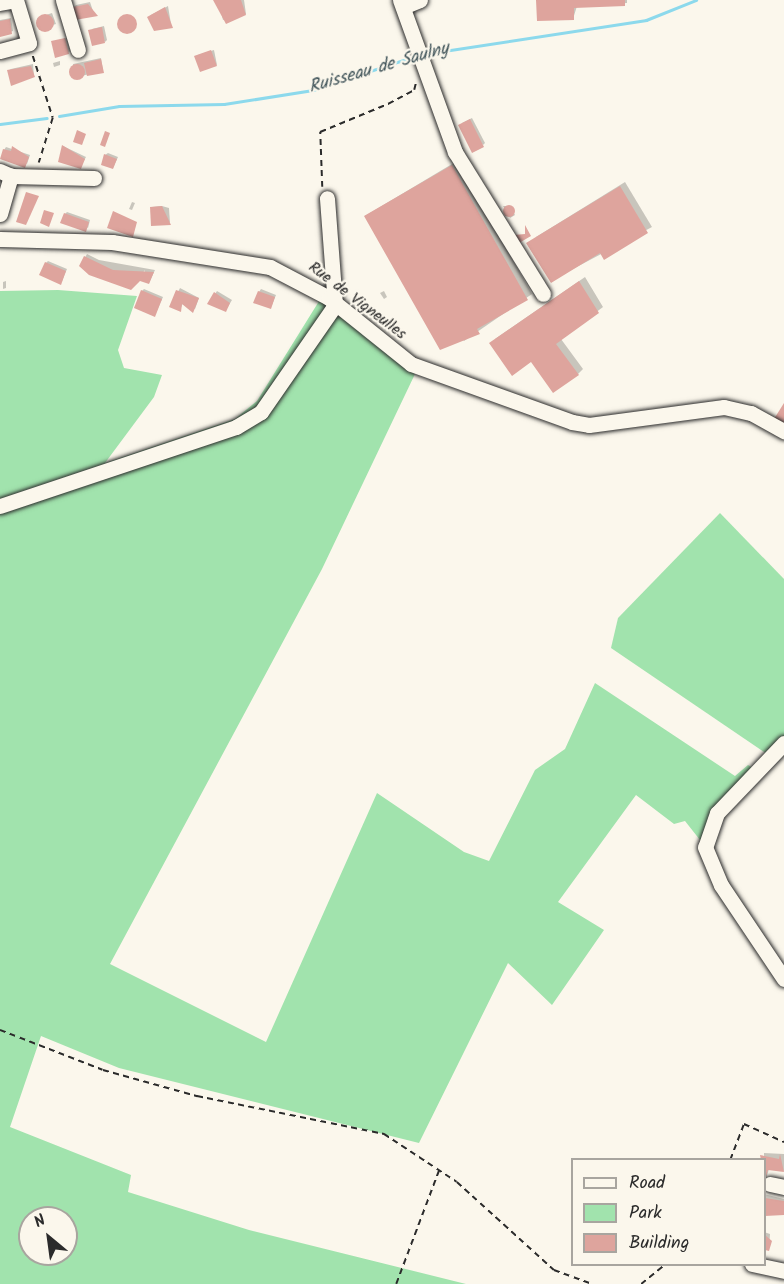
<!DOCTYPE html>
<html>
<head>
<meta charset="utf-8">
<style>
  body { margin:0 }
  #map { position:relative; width:784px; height:1284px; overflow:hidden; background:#fbf7ec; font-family:Kalam,sans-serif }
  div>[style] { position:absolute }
  .green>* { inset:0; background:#a1e3ad }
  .shadow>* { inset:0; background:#0003 }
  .round { border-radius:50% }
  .stream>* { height:3px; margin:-1.5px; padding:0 1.5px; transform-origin:1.5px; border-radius:1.5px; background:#8cd9ec }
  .building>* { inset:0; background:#dea49d }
  .path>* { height:1.5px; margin-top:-0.75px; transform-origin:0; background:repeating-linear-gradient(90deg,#2b2b2b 0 6px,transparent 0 10.5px) }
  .roads { filter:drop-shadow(0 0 2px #2b2b2b) drop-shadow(0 0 2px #2b2b2b) }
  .minor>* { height:15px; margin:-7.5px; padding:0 7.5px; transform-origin:7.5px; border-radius:7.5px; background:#fbf7ec }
  .major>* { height:18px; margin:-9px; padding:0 9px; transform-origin:9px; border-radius:9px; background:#fbf7ec }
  span { translate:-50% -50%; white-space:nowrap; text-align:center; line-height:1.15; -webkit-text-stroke:4.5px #fbf7ec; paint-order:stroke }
  .street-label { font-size:16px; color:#2b2b2b }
  .water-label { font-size:18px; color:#43565b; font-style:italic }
  .legend { position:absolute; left:571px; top:1158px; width:195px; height:108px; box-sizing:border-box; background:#fbf7ec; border:2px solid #a8a59f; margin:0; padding:8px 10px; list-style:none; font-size:18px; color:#2b2b2b }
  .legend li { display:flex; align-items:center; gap:12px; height:30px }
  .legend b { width:30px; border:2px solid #a8a59f }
  .north { position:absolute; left:18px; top:1206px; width:60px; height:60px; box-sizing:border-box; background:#fbf7ec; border:2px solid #a8a59f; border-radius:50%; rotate:331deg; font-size:16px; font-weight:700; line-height:24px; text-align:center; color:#2b2b2b }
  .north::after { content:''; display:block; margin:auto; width:21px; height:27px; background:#2b2b2b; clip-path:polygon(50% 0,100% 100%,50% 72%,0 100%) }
</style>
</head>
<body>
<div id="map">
  <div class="green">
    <div style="clip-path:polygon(evenodd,58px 290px,137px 296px,118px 350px,124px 368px,162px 375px,154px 397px,105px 463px,235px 419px,257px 401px,321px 298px,415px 374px,322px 569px,110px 964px,266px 1042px,377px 793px,464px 852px,489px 861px,535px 770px,565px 749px,595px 683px,735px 776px,748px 765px,753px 768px,700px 840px,685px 821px,674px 824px,636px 795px,558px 902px,604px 930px,552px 1005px,508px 963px,419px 1143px,119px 1068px,41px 1036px,10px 1127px,131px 1175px,128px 1192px,249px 1230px,466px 1284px,0 1284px,0 291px,58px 290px,30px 1218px,66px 1218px,66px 1254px,30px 1254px,30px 1218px)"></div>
    <div style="clip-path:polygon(720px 513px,784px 579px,784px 737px,767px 754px,611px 648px,618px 618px)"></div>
  </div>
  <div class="shadow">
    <div style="clip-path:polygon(218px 0,244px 0,246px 14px,223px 20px)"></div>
    <div style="clip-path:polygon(537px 0,627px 0,627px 3px,577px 6px,573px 19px)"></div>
    <div style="clip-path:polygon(90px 2px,94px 14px,74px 7px,76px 5px)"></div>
    <div style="clip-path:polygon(168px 6px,171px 24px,149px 17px,151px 15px)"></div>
    <div style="clip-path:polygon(52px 13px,56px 24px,39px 29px,37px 18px)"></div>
    <div class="round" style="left:118px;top:15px;width:18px;height:18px"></div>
    <div style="clip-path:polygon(11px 18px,13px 31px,0 35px,0 20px)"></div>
    <div style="clip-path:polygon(104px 26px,107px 40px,105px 42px,92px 29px)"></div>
    <div style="clip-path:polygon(67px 38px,70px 51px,68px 53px,53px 42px)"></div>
    <div style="clip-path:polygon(214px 50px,217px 65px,198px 55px)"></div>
    <div style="clip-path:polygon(101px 58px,103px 71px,72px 78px,73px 64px)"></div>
    <div style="clip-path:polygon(60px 61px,60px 65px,54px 67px,53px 63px)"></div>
    <div style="clip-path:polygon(33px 64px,34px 76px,8px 71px,11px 69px)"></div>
    <div style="clip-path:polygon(472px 118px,485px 143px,483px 145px,462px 123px)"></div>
    <div style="clip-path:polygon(63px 146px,86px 157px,80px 168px)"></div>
    <div style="clip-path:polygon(6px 147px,30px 155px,27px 164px,4px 150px)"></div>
    <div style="clip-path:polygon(108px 153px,118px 157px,113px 168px,105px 155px)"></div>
    <div style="clip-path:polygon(457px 161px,532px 294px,464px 341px,365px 216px)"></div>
    <div style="clip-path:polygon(625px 182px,652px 227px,556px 278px,536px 237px)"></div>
    <div style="clip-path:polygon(132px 202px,135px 203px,132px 210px,129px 209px)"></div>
    <div style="clip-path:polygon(162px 206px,169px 208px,170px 223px,152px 207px)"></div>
    <div style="clip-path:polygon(503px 206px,510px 206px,515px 215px,510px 218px)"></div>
    <div style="clip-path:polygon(67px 212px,90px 220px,88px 228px,65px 214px)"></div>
    <div style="clip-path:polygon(87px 254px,99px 260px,155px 270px,149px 283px,142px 280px,145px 270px,134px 285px,81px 265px)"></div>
    <div style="clip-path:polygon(48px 261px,67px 269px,62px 281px,46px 263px)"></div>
    <div style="clip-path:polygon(585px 277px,603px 307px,561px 339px,583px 369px,578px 374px,531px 360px,495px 339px)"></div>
    <div style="clip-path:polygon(6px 281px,6px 288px,3px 289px,3px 282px)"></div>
    <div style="clip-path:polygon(180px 288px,199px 298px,195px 309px,183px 303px,180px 310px,171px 306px)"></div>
    <div style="clip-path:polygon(144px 289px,163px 297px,155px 315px,142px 291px)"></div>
    <div style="clip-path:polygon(261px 289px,276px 295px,272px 305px,259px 292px)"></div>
    <div style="clip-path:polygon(217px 291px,232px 300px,226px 310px,209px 303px)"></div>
    <div style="clip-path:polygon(384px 291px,387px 297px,384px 299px,380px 293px)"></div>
    <div style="clip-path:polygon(764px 1153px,784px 1154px,784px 1171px,769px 1169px,764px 1186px)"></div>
    <div style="clip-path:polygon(764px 1194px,784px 1199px,784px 1214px,764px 1212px)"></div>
    <div style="clip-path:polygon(764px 1232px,770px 1234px,769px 1249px,764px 1247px)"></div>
  </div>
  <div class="stream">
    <div style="left:424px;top:54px;width:225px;rotate:-8.7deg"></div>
    <div style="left:646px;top:20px;width:54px;rotate:-21.8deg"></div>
    <div style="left:59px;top:116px;width:61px;rotate:-9.5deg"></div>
    <div style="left:119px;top:106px;width:105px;rotate:-1.1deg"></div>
    <div style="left:224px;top:104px;width:90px;rotate:-8.9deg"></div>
    <div style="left:313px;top:90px;width:108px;rotate:-18.4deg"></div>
    <div style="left:0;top:124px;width:47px;rotate:-7.3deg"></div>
  </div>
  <div class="building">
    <div style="clip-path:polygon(213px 0,241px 0,246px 15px,226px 24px)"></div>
    <div style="clip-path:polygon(536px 0,625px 0,625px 6px,574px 8px,574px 20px,537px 21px)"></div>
    <div style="clip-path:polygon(88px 4px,98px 16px,75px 20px,73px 7px)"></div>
    <div style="clip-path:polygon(165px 7px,173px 28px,154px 31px,147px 17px)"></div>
    <div class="round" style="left:117px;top:14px;width:20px;height:20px"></div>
    <div class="round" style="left:36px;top:14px;width:18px;height:18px"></div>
    <div style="clip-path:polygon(10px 19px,12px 34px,0 37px,0 21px)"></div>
    <div style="clip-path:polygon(102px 27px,105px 43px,92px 46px,88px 30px)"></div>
    <div style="clip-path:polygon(65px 38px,69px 54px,55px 58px,51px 41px)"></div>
    <div style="clip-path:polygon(211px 50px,217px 66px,200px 72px,194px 56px)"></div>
    <div style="clip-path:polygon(101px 59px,104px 73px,87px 76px,84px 63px)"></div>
    <div class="round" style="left:69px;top:64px;width:16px;height:16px"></div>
    <div style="clip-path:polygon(31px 66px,35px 77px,11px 86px,7px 70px)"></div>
    <div style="clip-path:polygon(470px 119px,484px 147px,472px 153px,458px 125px)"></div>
    <div style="clip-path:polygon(77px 130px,86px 134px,82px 145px,73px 142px)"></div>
    <div style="clip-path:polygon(105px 131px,110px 133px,105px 147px,100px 145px)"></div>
    <div style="clip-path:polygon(62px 145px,85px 159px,81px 169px,58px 162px)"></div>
    <div style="clip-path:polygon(12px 146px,29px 157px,25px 168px,0 159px,3px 149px,11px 151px)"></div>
    <div style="clip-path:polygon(104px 154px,117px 159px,113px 169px,101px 165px)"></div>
    <div style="clip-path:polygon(452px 165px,528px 300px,477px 329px,480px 334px,440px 350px,364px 216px)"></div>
    <div style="clip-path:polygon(620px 186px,648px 233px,604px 260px,600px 253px,551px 283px,526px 243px)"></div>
    <div style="clip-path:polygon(26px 192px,39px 196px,26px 225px,16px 222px)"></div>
    <div class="round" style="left:503px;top:205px;width:12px;height:12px"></div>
    <div style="clip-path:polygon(162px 206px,171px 225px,151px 226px,150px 207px)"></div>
    <div style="clip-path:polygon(44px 210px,54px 213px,49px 227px,40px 223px)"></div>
    <div style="clip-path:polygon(113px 211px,137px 222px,133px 237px,107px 228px)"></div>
    <div style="clip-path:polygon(64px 213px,89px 222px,86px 232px,60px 223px)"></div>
    <div style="clip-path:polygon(525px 225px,531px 236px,519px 243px,514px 235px,525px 234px)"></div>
    <div style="clip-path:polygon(84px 256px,113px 270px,154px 272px,149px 284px,140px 281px,131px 290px,89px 275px,79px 266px)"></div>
    <div style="clip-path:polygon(45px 262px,66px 271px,61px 285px,39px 275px)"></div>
    <div style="clip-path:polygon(579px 281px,599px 313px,556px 344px,579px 375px,553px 393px,531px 362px,512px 376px,489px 343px)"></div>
    <div style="clip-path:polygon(141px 290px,162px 299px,155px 317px,134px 308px)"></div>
    <div style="clip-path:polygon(176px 290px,199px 298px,193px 313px,182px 304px,181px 312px,169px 307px)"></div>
    <div style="clip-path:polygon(258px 291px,275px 297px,271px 309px,253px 303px)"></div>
    <div style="clip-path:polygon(214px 292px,230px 303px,226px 312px,207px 304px)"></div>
    <div style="clip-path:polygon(784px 403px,784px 426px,774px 419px)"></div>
    <div style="clip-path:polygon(780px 1154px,784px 1172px,768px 1170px,765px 1180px,760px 1155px,779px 1159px)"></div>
    <div style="clip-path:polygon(765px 1198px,784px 1201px,784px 1215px,765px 1216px)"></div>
    <div style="clip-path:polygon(765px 1235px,772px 1241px,769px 1251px,765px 1250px)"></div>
  </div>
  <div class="path">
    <div style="left:33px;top:56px;width:65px;rotate:72.1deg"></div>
    <div style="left:53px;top:118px;width:47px;rotate:107.3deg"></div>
    <div style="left:322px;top:187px;width:55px;rotate:-92.1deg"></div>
    <div style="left:320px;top:132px;width:74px;rotate:-22.4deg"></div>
    <div style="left:388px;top:104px;width:30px;rotate:-28deg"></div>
    <div style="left:414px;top:90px;width:8px;rotate:-76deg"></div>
    <div style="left:0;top:1030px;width:110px;rotate:21.2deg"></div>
    <div style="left:103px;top:1070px;width:98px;rotate:15.5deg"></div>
    <div style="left:197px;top:1096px;width:191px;rotate:11.5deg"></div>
    <div style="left:384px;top:1134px;width:87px;rotate:33.3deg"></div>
    <div style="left:457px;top:1182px;width:131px;rotate:42.2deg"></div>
    <div style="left:554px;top:1270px;width:40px;rotate:20.2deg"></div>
    <div style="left:730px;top:1160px;width:39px;rotate:-69deg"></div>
    <div style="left:744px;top:1124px;width:44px;rotate:24.2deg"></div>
    <div style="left:396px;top:1284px;width:122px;rotate:-69.3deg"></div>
    <div style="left:641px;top:1284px;width:32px;rotate:-39deg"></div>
  </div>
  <div class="roads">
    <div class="minor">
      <div style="left:63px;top:0;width:52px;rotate:73.3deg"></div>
      <div style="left:400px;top:0;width:162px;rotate:70.1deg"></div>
      <div style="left:455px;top:152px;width:167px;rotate:58.2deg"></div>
      <div style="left:405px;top:6px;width:16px;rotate:-22deg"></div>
      <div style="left:0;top:51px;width:30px;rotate:-15deg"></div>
      <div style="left:29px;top:43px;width:45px;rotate:-106.8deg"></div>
      <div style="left:0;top:171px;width:12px;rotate:24deg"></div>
      <div style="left:11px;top:176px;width:83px;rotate:1.4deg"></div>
      <div style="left:0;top:214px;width:40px;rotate:-74deg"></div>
      <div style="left:0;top:239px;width:112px;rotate:1.5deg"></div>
      <div style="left:112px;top:242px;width:160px;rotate:9deg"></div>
      <div style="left:270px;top:267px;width:67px;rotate:27.7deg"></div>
      <div style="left:329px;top:298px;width:105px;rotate:38.8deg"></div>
      <div style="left:411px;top:364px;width:171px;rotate:19.8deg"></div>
      <div style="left:572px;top:422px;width:17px;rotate:10deg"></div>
      <div style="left:589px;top:425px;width:136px;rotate:-7.6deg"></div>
      <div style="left:724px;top:407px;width:28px;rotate:13deg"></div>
      <div style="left:751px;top:413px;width:38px;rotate:29deg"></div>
      <div style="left:0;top:506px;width:249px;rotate:-18.5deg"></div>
      <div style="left:236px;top:427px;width:29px;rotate:-31deg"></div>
      <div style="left:261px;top:412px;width:130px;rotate:-55.3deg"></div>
      <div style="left:335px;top:305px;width:107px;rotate:-94.3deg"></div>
      <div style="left:784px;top:743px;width:97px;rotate:133.7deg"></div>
      <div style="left:717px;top:813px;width:36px;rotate:109deg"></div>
      <div style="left:705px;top:847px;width:41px;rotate:67.2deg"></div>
      <div style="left:721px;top:885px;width:113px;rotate:56.2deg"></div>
      <div style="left:770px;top:1184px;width:14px;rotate:12deg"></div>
      <div style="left:752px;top:1264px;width:33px;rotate:12deg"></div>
    </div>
    <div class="major">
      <div style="left:0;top:2px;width:10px;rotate:-11deg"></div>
    </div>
  </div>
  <div class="street-label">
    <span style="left:357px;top:301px;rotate:37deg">Rue de Vigneulles</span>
  </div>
  <div class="water-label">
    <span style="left:379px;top:69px;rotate:-16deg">Ruisseau de Saulny</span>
  </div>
  <ul class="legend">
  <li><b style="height:8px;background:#fbf7ec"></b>Road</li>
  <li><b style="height:16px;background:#a1e3ad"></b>Park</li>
  <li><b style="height:16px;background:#dea49d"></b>Building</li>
  </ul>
  <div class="north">N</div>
</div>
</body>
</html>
